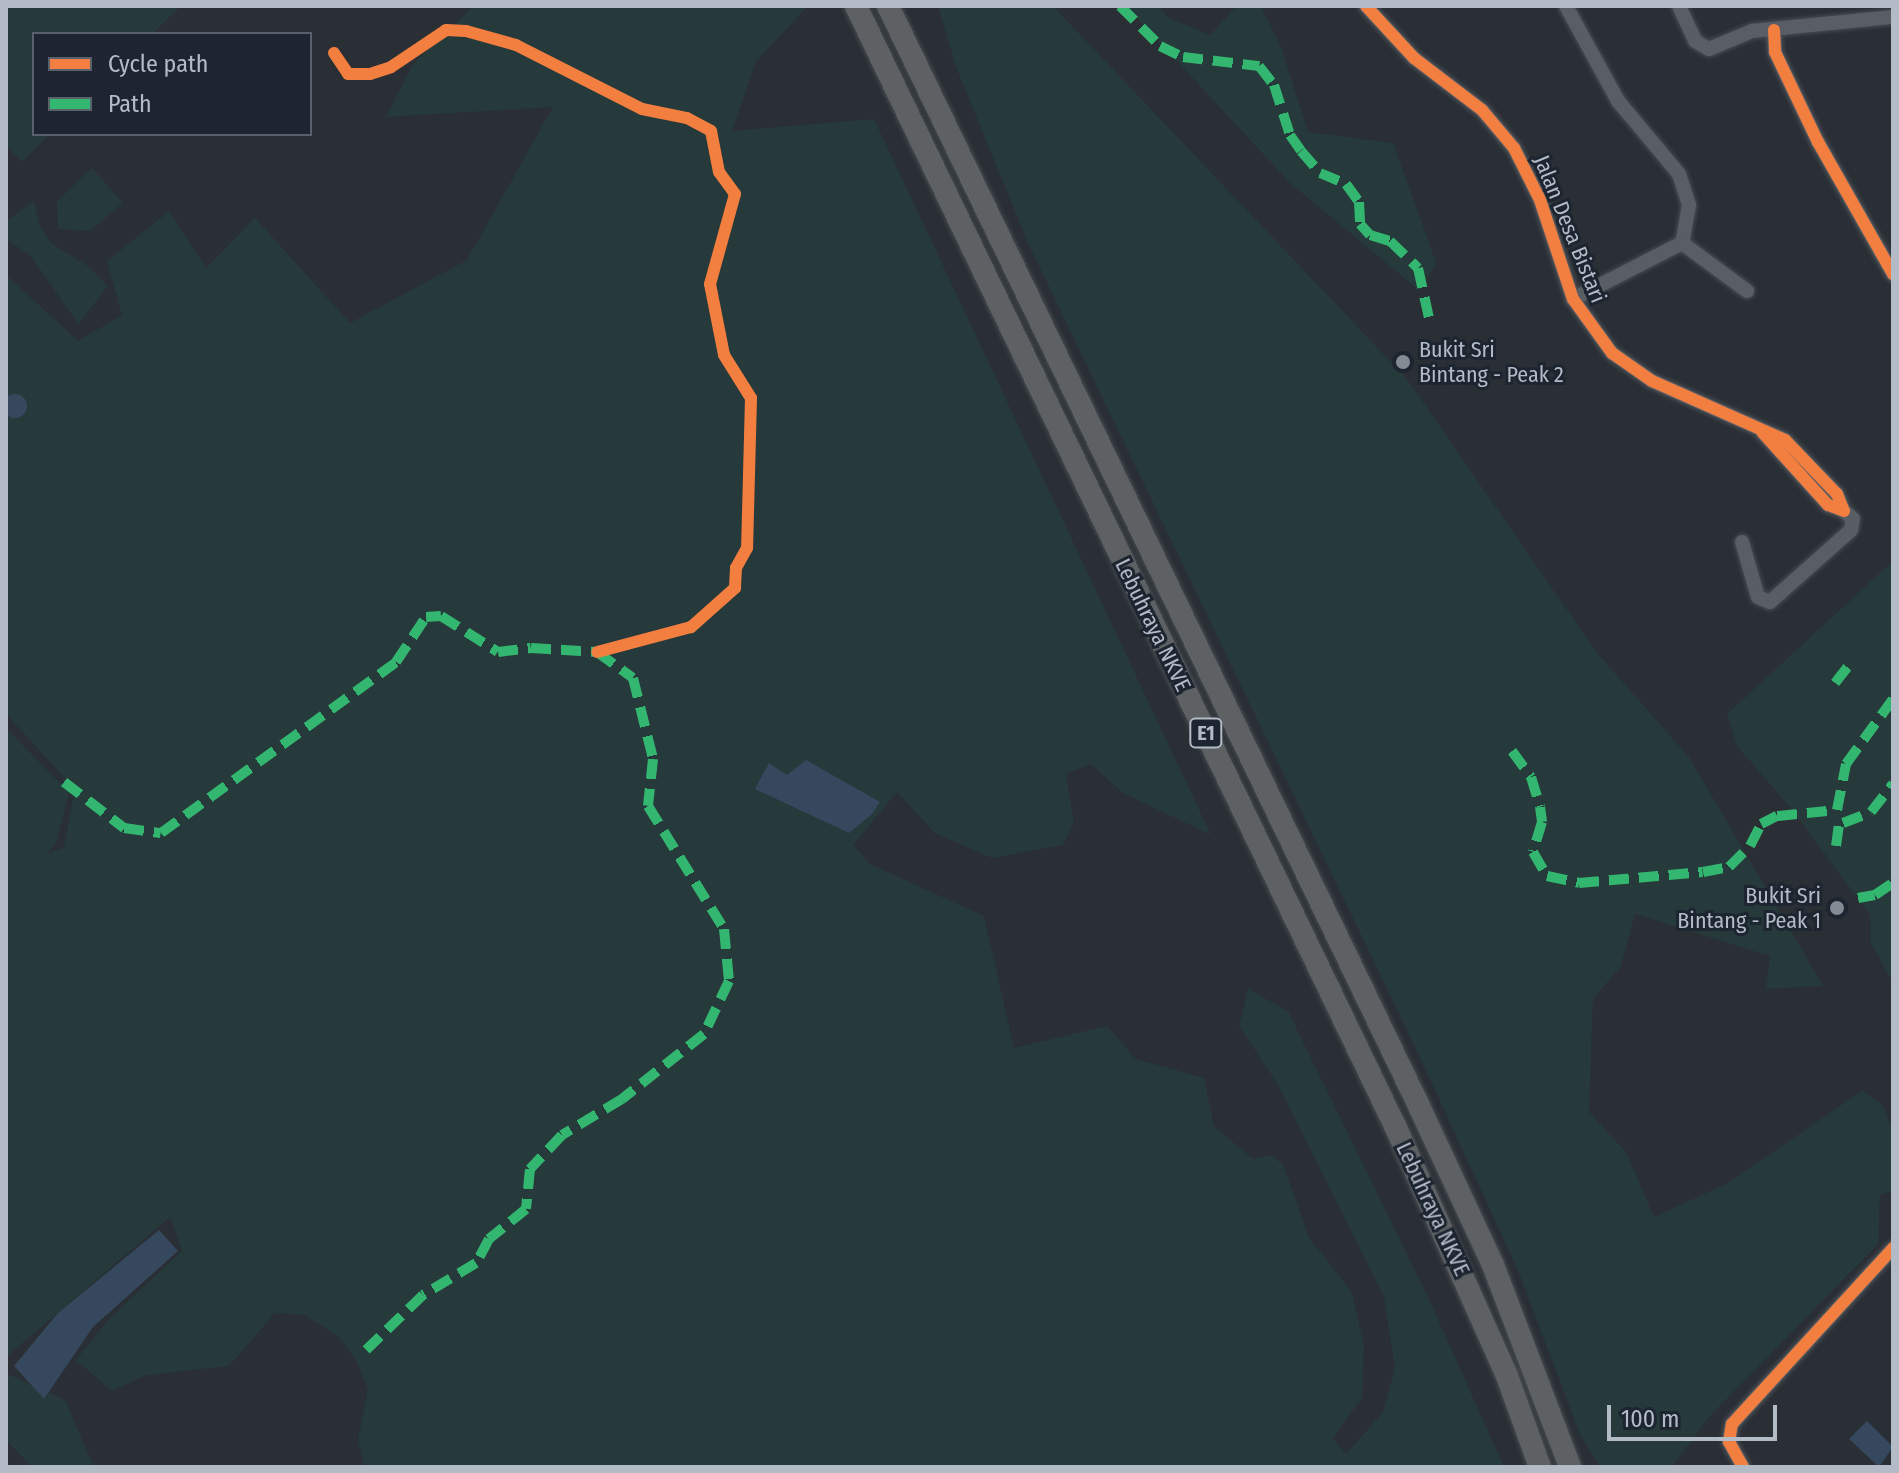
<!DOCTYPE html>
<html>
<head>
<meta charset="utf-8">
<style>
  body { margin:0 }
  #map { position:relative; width:1899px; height:1473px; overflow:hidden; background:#292f35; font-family:"Fira Sans Condensed",sans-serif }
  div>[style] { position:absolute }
  .green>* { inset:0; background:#26393b }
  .water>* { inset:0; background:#36485e }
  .round { border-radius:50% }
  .roads { filter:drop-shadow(0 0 2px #474b50) drop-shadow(0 0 2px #474b50) }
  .minor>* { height:14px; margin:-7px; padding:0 7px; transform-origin:7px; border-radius:7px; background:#595d64 }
  .highway>* { height:22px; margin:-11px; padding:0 11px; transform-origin:11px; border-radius:11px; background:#5d6164 }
  .quiet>* { height:10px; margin-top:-5px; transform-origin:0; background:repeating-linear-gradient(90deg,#33b770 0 20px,transparent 0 30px) }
  .cycleway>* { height:12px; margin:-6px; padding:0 6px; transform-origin:6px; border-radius:6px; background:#f27e40 }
  .dots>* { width:22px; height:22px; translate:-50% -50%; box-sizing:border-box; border:4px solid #1c2530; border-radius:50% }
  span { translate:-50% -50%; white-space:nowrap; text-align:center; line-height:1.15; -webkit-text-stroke:6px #1c2530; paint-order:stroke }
  .shield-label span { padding:2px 6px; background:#1c2530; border:2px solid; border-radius:6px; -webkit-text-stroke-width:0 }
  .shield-label { font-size:20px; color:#b3bbc7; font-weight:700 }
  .street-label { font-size:22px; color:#b3bbc7 }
  .poi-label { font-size:22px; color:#b3bbc7 }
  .left { translate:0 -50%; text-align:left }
  .right { translate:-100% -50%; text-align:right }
  .frame { position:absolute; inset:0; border:8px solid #b3bbc7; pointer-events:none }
  .legend { position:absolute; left:32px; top:32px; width:280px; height:104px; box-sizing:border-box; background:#1c2530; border:2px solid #58616c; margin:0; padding:10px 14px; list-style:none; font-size:24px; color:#b3bbc7 }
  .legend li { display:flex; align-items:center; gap:16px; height:40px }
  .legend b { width:40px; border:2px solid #58616c }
  .scale { position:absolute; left:1607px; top:1405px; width:170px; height:36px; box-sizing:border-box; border:4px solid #b3bbc7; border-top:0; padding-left:10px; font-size:24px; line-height:28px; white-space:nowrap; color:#b3bbc7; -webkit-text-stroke:6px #1c2530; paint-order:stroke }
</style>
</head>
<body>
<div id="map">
  <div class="green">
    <div style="clip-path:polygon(6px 6px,181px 6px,152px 34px,34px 34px,34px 134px,50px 134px,22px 162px,6px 145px)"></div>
    <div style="clip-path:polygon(474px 6px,808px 6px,756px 61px,732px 131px,874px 119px,1211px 835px,1123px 793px,1091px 764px,1066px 774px,1074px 823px,1063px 845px,992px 858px,935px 833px,897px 792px,853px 845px,870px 864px,984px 916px,1014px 1048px,1107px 1026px,1136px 1059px,1204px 1078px,1214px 1126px,1253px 1159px,1270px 1155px,1283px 1164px,1309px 1238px,1352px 1292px,1364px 1346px,1362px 1398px,1333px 1438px,1346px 1454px,1383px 1412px,1395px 1368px,1384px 1297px,1278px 1085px,1239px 1026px,1248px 989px,1288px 1011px,1427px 1295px,1504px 1467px,364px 1467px,358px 1440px,368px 1389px,355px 1358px,338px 1336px,304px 1315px,275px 1313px,229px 1366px,147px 1375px,112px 1391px,76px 1360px,108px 1320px,182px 1251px,170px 1217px,6px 1357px,6px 728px,69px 792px,56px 844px,47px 854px,64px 847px,75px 789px,6px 714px,6px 275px,78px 341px,122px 315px,107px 261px,169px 211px,206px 268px,255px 218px,350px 323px,467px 260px,553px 107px,386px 117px,413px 64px)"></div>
    <div style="clip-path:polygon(938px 6px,1053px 6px,1407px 379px,1597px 653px,1689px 757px,1823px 986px,1766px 989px,1770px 956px,1635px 914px,1621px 966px,1593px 999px,1589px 1112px,1626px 1152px,1654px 1217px,1726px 1184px,1862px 1091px,1882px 1104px,1893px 1130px,1893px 1191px,1880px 1195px,1878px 1244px,1708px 1418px,1672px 1467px,1600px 1467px,1580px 1434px,1517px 1268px,1417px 1051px,1028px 243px,956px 67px)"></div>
    <div style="clip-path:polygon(1126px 6px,1159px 6px,1167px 17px,1210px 35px,1237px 6px,1261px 6px,1281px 47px,1308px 132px,1393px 143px,1436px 262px,1420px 291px,1290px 183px)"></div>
    <div style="clip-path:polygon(92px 168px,123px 203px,90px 231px,58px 229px,57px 201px)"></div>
    <div style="clip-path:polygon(34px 201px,40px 227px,51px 243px,88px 266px,108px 286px,78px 324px,31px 256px,6px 239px,6px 221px)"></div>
    <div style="clip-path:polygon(1893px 561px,1893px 983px,1871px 943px,1870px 915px,1790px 807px,1737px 746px,1727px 714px)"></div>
    <div style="clip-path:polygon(6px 1373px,65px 1400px,94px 1467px,32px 1467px,6px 1440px)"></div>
  </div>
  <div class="water">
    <div class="round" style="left:3px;top:394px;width:24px;height:24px"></div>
    <div style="clip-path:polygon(806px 760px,880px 802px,872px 814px,849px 833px,755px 789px,769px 763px,787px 775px)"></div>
    <div style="clip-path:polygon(159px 1230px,178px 1251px,93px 1327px,44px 1399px,14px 1366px,58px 1313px)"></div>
    <div style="clip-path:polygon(1867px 1421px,1893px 1447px,1879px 1467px,1849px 1439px)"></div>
  </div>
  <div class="roads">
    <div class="minor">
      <div style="left:1366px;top:6px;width:71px;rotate:47.3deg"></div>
      <div style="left:1414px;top:58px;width:86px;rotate:37.4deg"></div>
      <div style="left:1482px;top:110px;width:50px;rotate:49.9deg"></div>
      <div style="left:1514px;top:148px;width:58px;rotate:63.4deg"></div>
      <div style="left:1540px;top:200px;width:104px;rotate:71.6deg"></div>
      <div style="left:1573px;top:299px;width:67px;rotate:54.2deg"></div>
      <div style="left:1612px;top:353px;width:49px;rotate:35deg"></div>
      <div style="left:1652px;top:381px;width:145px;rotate:23.9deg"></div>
      <div style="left:1785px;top:440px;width:75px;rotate:46.1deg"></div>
      <div style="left:1837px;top:494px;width:18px;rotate:68deg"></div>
      <div style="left:1844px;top:511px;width:17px;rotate:-159deg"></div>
      <div style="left:1828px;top:505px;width:98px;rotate:-132.1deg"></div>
      <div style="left:1566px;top:6px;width:108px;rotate:61.3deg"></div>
      <div style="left:1618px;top:101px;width:95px;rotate:50.1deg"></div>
      <div style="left:1679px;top:174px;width:33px;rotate:72deg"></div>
      <div style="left:1689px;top:205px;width:39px;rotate:100deg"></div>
      <div style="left:1682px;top:243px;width:123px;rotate:152.8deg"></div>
      <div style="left:1679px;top:6px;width:38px;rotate:65deg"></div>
      <div style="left:1695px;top:41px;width:16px;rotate:30deg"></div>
      <div style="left:1709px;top:49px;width:47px;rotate:-22.7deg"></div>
      <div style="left:1752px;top:31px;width:142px;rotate:-5.7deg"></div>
      <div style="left:1774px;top:30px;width:22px;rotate:87deg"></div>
      <div style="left:1775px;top:52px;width:100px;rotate:64.5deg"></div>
      <div style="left:1818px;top:142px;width:152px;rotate:60.4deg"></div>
      <div style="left:1682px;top:243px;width:81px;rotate:36.4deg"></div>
      <div style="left:1742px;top:542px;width:57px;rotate:73.8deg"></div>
      <div style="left:1758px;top:597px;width:13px;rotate:23deg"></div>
      <div style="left:1770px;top:602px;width:108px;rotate:-41.6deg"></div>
      <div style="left:1851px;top:530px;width:11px;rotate:-80deg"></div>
      <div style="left:1853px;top:519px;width:12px;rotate:-138deg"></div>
      <div style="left:1743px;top:1467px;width:29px;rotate:-119deg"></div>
      <div style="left:1729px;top:1442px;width:18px;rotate:-81deg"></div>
      <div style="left:1732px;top:1424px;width:239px;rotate:-47.5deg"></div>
    </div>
    <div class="highway">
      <div style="left:856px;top:6px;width:1247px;rotate:64.3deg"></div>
      <div style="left:1397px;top:1130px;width:269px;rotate:65.9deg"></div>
      <div style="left:1507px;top:1376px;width:97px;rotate:70.1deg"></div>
      <div style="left:888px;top:6px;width:1219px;rotate:64.23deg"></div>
      <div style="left:1418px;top:1104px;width:178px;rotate:65deg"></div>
      <div style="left:1493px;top:1265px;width:216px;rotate:69.1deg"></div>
    </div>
  </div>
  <div class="quiet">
    <div style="left:1120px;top:6px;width:57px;rotate:45deg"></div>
    <div style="left:1160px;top:46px;width:25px;rotate:26deg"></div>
    <div style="left:1183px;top:57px;width:77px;rotate:6.8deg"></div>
    <div style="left:1259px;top:66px;width:24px;rotate:52deg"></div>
    <div style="left:1274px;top:85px;width:52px;rotate:72.3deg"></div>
    <div style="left:1290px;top:135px;width:19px;rotate:55deg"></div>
    <div style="left:1301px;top:151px;width:29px;rotate:49deg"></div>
    <div style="left:1320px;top:173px;width:28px;rotate:23deg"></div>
    <div style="left:1346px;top:184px;width:22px;rotate:54deg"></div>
    <div style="left:1359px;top:202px;width:22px;rotate:87deg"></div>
    <div style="left:1360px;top:224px;width:15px;rotate:48deg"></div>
    <div style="left:1370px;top:235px;width:21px;rotate:17deg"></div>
    <div style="left:1390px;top:241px;width:39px;rotate:44deg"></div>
    <div style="left:1418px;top:268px;width:51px;rotate:77.6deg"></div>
    <div style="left:1835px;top:683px;width:24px;rotate:-52deg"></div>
    <div style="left:1512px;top:751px;width:32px;rotate:54deg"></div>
    <div style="left:1531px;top:777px;width:31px;rotate:73deg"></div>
    <div style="left:1540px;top:807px;width:15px;rotate:82deg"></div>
    <div style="left:1542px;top:822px;width:31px;rotate:107deg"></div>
    <div style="left:1533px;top:852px;width:28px;rotate:60deg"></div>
    <div style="left:1547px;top:876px;width:33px;rotate:12deg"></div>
    <div style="left:1579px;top:883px;width:124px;rotate:-5.1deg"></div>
    <div style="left:1703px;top:872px;width:26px;rotate:-11deg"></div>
    <div style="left:1729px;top:867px;width:30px;rotate:-45deg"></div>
    <div style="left:1750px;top:846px;width:25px;rotate:-63deg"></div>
    <div style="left:1761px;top:824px;width:18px;rotate:-27deg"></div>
    <div style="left:1777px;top:816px;width:60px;rotate:-5.7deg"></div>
    <div style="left:1837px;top:810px;width:47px;rotate:-78.9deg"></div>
    <div style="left:1846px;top:764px;width:80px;rotate:-54.1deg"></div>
    <div style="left:64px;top:782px;width:76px;rotate:37.5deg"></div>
    <div style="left:124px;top:828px;width:37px;rotate:8deg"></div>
    <div style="left:161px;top:833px;width:291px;rotate:-36deg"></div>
    <div style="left:396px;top:662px;width:54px;rotate:-56.3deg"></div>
    <div style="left:426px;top:617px;width:15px;rotate:-4deg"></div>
    <div style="left:441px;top:616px;width:67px;rotate:32.3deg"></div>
    <div style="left:498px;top:652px;width:33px;rotate:-7deg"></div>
    <div style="left:531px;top:648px;width:66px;rotate:3.5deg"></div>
    <div style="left:597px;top:652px;width:44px;rotate:35.8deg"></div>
    <div style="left:633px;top:678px;width:83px;rotate:76.1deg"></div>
    <div style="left:653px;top:759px;width:47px;rotate:96.1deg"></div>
    <div style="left:648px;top:806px;width:145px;rotate:58.3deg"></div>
    <div style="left:724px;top:929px;width:52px;rotate:84.5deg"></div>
    <div style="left:729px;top:981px;width:59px;rotate:115.3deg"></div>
    <div style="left:704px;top:1034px;width:105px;rotate:141.6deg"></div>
    <div style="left:622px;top:1099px;width:70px;rotate:149deg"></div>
    <div style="left:562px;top:1135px;width:47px;rotate:133.3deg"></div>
    <div style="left:530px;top:1169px;width:40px;rotate:95.7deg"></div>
    <div style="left:526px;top:1209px;width:48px;rotate:141deg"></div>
    <div style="left:489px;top:1239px;width:27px;rotate:118deg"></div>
    <div style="left:476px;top:1263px;width:62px;rotate:148.9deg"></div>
    <div style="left:423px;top:1295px;width:79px;rotate:136deg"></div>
    <div style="left:1843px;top:823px;width:30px;rotate:-21deg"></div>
    <div style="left:1871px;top:812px;width:36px;rotate:-52deg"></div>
    <div style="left:1836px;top:846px;width:29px;rotate:-82deg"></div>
    <div style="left:1858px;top:898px;width:17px;rotate:-10deg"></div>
    <div style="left:1875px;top:895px;width:22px;rotate:-34deg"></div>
  </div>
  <div class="cycleway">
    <div style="left:1366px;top:6px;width:71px;rotate:47.3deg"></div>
    <div style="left:1414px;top:58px;width:86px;rotate:37.4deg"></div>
    <div style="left:1482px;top:110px;width:50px;rotate:49.9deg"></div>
    <div style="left:1514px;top:148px;width:58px;rotate:63.4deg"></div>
    <div style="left:1540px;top:200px;width:104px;rotate:71.6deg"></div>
    <div style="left:1573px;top:299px;width:67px;rotate:54.2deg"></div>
    <div style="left:1612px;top:353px;width:49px;rotate:35deg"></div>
    <div style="left:1652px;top:381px;width:145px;rotate:23.9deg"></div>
    <div style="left:1785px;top:440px;width:75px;rotate:46.1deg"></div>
    <div style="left:1837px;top:494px;width:18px;rotate:68deg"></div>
    <div style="left:1844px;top:511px;width:17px;rotate:-159deg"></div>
    <div style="left:1828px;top:505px;width:98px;rotate:-132.1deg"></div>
    <div style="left:1774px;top:30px;width:22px;rotate:87deg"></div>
    <div style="left:1775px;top:52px;width:100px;rotate:64.5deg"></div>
    <div style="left:1818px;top:142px;width:152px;rotate:60.4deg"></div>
    <div style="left:334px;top:53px;width:25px;rotate:56deg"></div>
    <div style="left:348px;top:74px;width:22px"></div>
    <div style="left:370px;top:74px;width:22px;rotate:-18deg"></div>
    <div style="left:391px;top:67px;width:66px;rotate:-33.9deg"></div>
    <div style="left:446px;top:30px;width:20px;rotate:3deg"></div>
    <div style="left:466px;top:31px;width:52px;rotate:15.6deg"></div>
    <div style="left:516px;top:45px;width:141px;rotate:26.9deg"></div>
    <div style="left:642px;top:109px;width:46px;rotate:11.3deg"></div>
    <div style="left:687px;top:118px;width:27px;rotate:28deg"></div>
    <div style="left:711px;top:131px;width:42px;rotate:79deg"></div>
    <div style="left:719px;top:172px;width:27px;rotate:54deg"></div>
    <div style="left:735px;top:194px;width:93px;rotate:105.5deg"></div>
    <div style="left:710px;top:284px;width:72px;rotate:78.8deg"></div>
    <div style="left:724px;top:355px;width:51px;rotate:57.9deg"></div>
    <div style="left:751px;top:398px;width:150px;rotate:91.5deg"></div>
    <div style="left:747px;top:548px;width:23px;rotate:119deg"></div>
    <div style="left:736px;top:568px;width:20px;rotate:93deg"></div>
    <div style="left:735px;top:588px;width:59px;rotate:138.4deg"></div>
    <div style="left:691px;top:627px;width:97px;rotate:165.1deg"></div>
    <div style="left:1743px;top:1467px;width:29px;rotate:-119deg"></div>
    <div style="left:1729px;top:1442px;width:18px;rotate:-81deg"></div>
    <div style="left:1732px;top:1424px;width:239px;rotate:-47.5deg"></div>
  </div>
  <div class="dots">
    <div style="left:1403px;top:362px;background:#838a94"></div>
    <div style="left:1837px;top:908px;background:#838a94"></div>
  </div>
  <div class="shield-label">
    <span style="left:1206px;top:733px">E1</span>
  </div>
  <div class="street-label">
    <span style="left:1570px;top:229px;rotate:68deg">Jalan Desa Bistari</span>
    <span style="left:1153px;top:625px;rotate:64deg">Lebuhraya NKVE</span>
    <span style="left:1433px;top:1209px;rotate:65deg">Lebuhraya NKVE</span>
  </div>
  <div class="poi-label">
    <span class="left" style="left:1419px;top:362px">Bukit Sri<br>Bintang - Peak 2</span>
    <span class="right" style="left:1821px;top:908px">Bukit Sri<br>Bintang - Peak 1</span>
  </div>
  <div class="frame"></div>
  <ul class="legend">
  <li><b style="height:10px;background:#f27e40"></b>Cycle path</li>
  <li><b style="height:10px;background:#33b770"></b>Path</li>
  </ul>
  <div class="scale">100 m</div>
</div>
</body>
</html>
